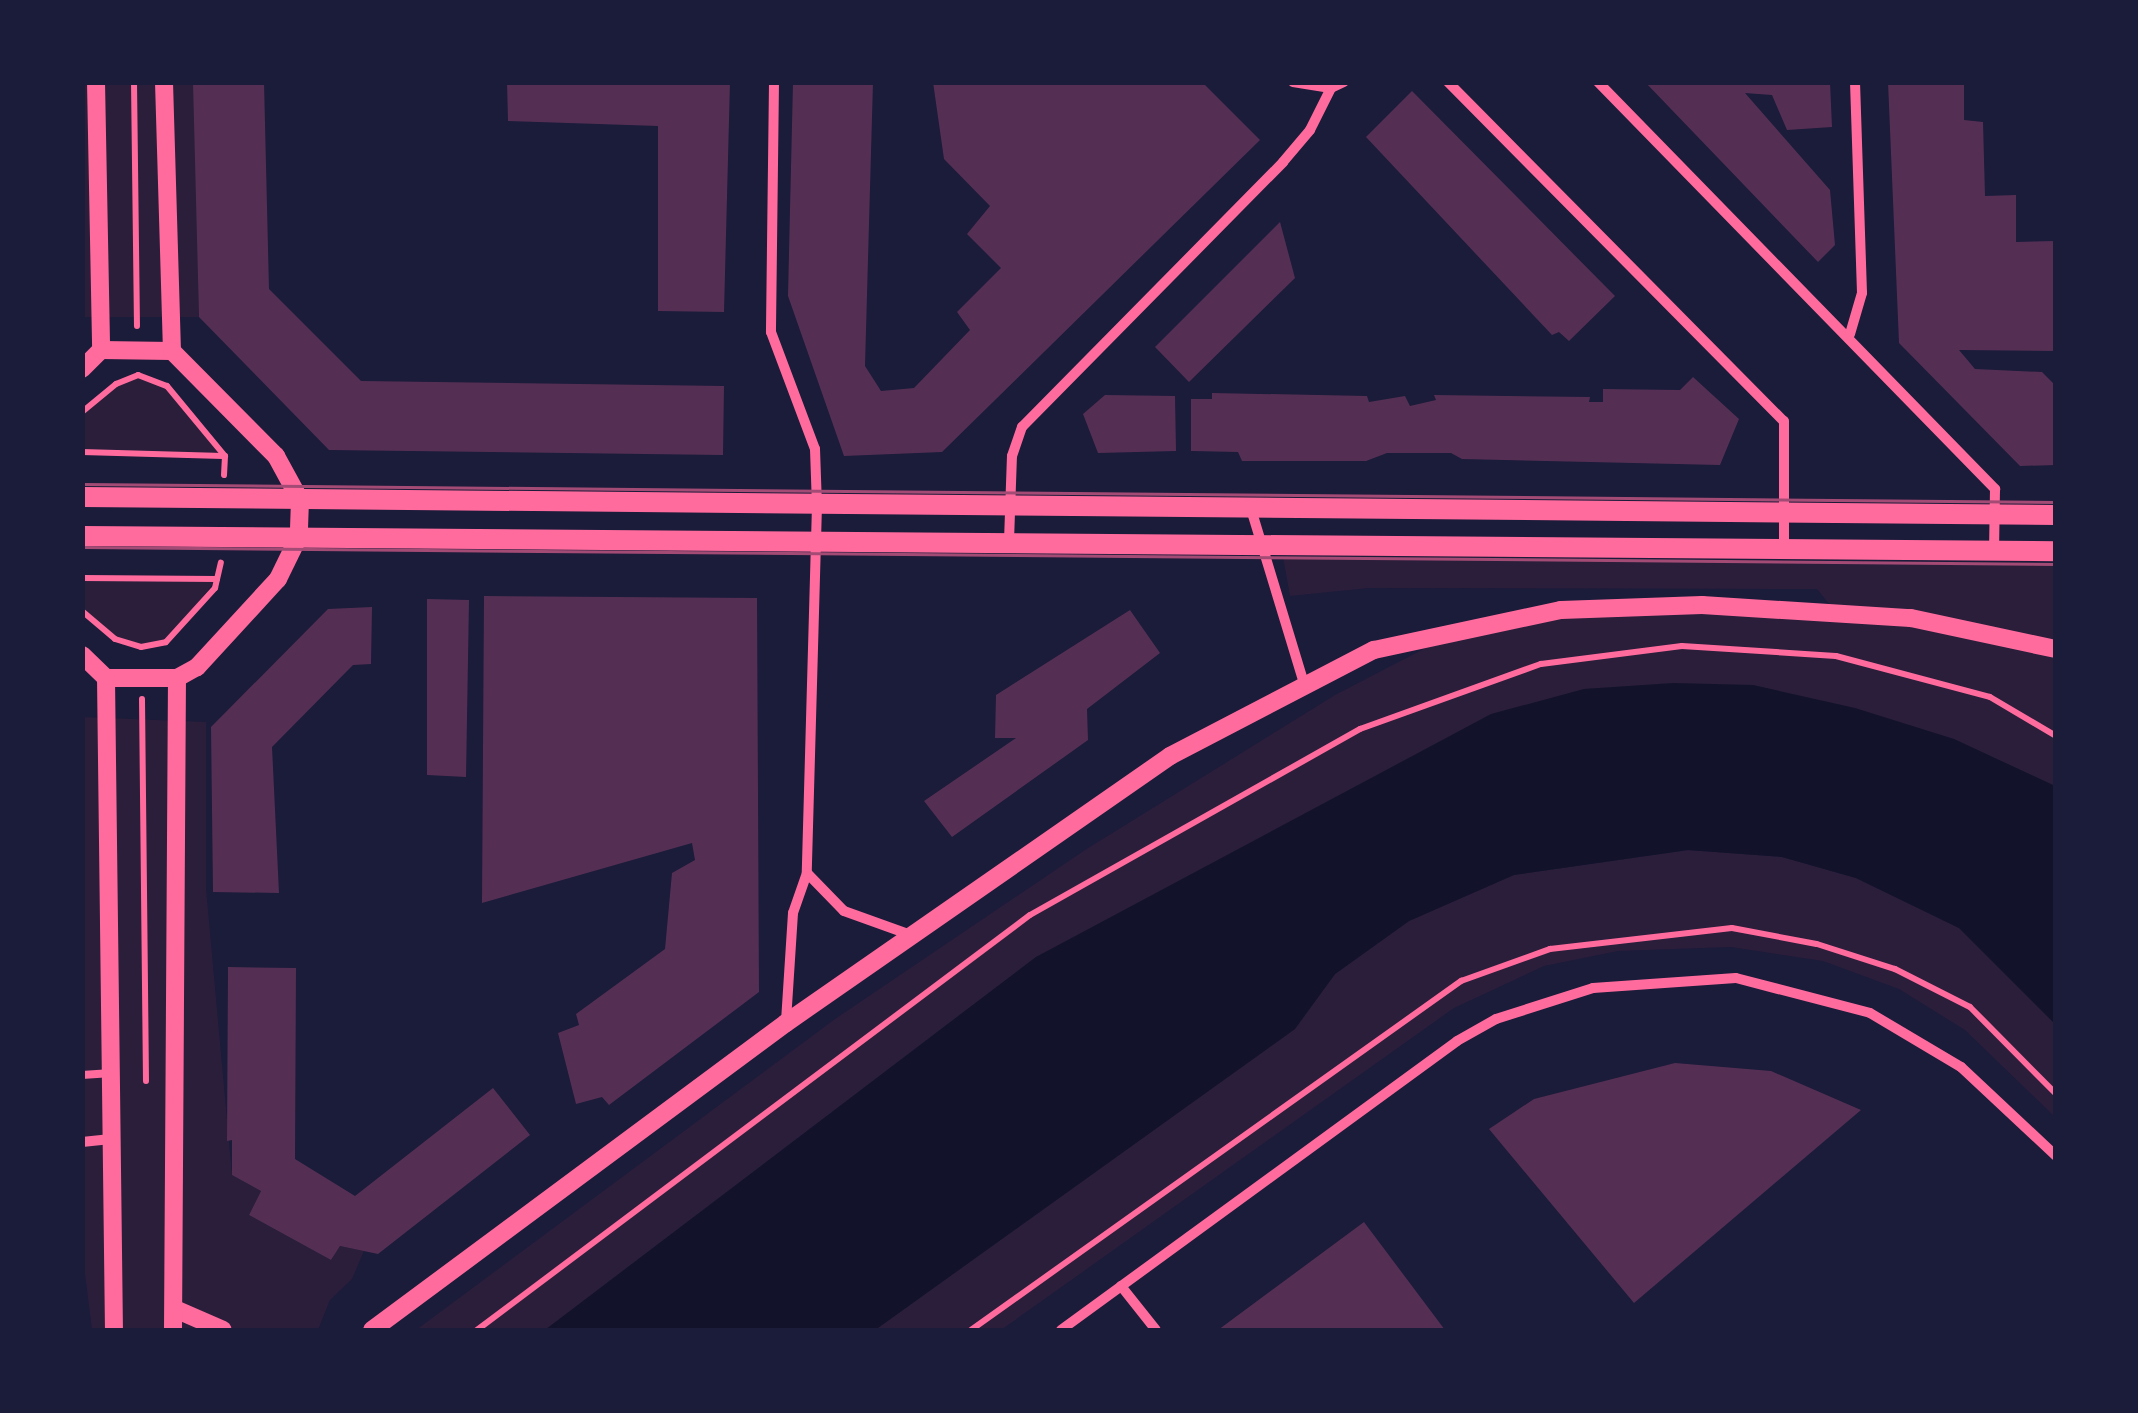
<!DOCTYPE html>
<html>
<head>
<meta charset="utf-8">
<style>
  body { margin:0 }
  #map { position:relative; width:2138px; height:1413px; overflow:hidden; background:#1b1b3a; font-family:"Varela Round",sans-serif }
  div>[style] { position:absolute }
  .green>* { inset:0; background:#2a1e3b }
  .water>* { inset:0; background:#12122b }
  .building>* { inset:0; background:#542f53 }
  .path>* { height:6px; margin:-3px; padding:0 3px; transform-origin:3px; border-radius:3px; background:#ff6b9d }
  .service>* { height:8px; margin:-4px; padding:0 4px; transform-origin:4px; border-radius:4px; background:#ff6b9d }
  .minor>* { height:10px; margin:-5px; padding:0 5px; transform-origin:5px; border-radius:5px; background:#ff6b9d }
  .tertiary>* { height:18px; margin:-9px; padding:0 9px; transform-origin:9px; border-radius:9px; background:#ff6b9d }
  .secondary>* { height:20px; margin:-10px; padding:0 10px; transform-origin:10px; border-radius:10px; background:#ff6b9d }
  .tram>* { height:2.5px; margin:-1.25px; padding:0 1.25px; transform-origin:1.25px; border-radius:1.25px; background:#a44b75 }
  span { translate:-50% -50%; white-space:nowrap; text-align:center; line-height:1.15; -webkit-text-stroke:8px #1b1b3a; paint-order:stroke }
  .frame { position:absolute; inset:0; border:85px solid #1b1b3a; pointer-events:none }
</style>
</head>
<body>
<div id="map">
  <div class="green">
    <div style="clip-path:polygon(83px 83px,195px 83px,199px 317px,83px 317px)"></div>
    <div style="clip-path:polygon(138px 375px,167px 386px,225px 456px,83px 452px,83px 412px,116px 384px)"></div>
    <div style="clip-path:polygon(1283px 557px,2055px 564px,2055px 786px,1953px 739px,1753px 685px,1584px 689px,1036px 957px,545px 1330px,416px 1330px,835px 1019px,1085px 850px,1335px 695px,1466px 627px,1561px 610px,1834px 610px,1817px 589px,1369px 588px,1290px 596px)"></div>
    <div style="clip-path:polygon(83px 578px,217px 579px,166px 642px,141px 647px,115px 639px,83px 611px)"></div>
    <div style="clip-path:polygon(82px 717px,206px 722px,206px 888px,232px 1175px,261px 1191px,249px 1215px,331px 1260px,340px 1246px,364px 1251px,352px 1279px,330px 1300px,318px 1330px,92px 1330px,82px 1250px)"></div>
    <div style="clip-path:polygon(1688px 850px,1782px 857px,1856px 878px,1959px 928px,2055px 1024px,2055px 1117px,1965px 1030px,1899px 989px,1823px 961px,1731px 947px,1618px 951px,1544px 966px,1454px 1008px,1001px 1330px,875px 1330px,1294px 1029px,1335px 974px,1409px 921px,1513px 875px)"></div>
  </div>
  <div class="water">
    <div style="clip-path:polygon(1673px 683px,1753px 685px,1855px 708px,1954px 739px,2055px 786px,2055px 1024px,1959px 928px,1856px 878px,1782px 857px,1688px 850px,1514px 875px,1409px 921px,1335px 974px,1295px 1029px,875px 1330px,545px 1330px,1036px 957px,1491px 714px,1584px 689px)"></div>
  </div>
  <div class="building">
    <div style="clip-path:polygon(193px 82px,264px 82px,269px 289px,361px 381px,724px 386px,723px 455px,329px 450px,199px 317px)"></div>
    <div style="clip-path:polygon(507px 82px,730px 82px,724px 312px,658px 311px,658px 126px,508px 121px)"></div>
    <div style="clip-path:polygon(793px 82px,873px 82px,865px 366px,881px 391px,914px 388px,970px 330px,957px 312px,1001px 268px,967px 234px,990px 206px,944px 159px,933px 82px,1202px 82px,1260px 140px,942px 452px,844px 456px,788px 296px)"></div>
    <div style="clip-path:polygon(1645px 82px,1830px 82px,1832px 127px,1787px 130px,1772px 95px,1745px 93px,1830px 190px,1835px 245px,1818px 262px)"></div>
    <div style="clip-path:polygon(1888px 82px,1964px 82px,1964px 120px,1983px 122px,1985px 196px,2016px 195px,2016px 242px,2056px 241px,2056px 351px,1959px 350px,1975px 369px,2042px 372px,2056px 386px,2056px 465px,2020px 466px,1899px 343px)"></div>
    <div style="clip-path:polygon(1412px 91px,1615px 296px,1569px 341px,1559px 332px,1552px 335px,1366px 137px)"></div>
    <div style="clip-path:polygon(1280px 222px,1295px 278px,1189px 382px,1155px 347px)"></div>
    <div style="clip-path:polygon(1693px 377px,1739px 419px,1720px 465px,1462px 459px,1451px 453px,1387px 453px,1366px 461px,1242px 461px,1238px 452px,1191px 451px,1191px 399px,1212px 399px,1212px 393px,1367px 396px,1369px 402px,1405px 396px,1410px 406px,1436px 400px,1434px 395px,1590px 397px,1589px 402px,1603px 402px,1603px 389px,1680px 390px)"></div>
    <div style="clip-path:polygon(1105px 395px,1175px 396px,1176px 451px,1098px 453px,1083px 414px)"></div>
    <div style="clip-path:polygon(484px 596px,757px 598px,759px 992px,609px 1105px,602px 1097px,576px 1104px,558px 1033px,579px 1025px,576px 1014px,665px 949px,672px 873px,695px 860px,692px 843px,482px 903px)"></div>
    <div style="clip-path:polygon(427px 599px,469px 600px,466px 777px,427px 775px)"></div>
    <div style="clip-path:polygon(372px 607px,371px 664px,353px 665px,272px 747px,279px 893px,213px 892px,211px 727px,328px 609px)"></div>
    <div style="clip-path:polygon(1130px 610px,1160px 653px,1087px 709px,1088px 740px,952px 837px,924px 801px,1016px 738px,995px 738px,996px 695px)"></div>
    <div style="clip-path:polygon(228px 967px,296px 968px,295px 1159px,355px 1196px,493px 1088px,530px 1135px,378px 1254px,340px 1246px,331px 1260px,249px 1215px,261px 1191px,232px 1175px,232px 1140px,227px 1141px)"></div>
    <div style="clip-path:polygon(1675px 1063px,1771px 1071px,1861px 1110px,1634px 1303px,1489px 1129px,1534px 1099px)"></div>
    <div style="clip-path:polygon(1364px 1222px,1445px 1330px,1218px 1330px)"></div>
  </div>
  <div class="path">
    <div style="left:134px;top:82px;width:244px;rotate:89.3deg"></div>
    <div style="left:82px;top:412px;width:44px;rotate:-39.5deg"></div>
    <div style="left:116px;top:384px;width:24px;rotate:-22deg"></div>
    <div style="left:138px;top:375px;width:31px;rotate:21deg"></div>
    <div style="left:167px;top:386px;width:91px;rotate:50.4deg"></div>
    <div style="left:225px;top:456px;width:19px;rotate:93deg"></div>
    <div style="left:82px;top:452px;width:141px;rotate:1.6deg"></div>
    <div style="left:82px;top:578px;width:135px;rotate:0.4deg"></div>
    <div style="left:82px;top:611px;width:43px;rotate:40.3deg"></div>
    <div style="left:115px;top:639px;width:27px;rotate:17deg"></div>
    <div style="left:141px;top:647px;width:25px;rotate:-11deg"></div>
    <div style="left:166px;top:642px;width:73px;rotate:-47.8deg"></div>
    <div style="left:215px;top:588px;width:26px;rotate:-77deg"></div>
    <div style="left:142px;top:699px;width:382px;rotate:89.4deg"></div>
    <div style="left:477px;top:1330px;width:691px;rotate:-36.89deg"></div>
    <div style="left:1030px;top:915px;width:379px;rotate:-29.4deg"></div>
    <div style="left:1360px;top:729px;width:192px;rotate:-19.8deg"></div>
    <div style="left:1541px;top:664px;width:142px;rotate:-7.3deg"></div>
    <div style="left:1682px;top:646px;width:154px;rotate:3.7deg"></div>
    <div style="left:1836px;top:656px;width:159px;rotate:14.9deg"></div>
    <div style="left:1990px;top:697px;width:77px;rotate:30.6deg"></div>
    <div style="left:971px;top:1330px;width:602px;rotate:-35.46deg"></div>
    <div style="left:1461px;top:981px;width:95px;rotate:-19.8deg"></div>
    <div style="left:1550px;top:949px;width:183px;rotate:-6.6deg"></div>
    <div style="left:1732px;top:928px;width:86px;rotate:10.7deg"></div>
    <div style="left:1817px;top:944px;width:82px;rotate:17.8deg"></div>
    <div style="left:1895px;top:969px;width:84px;rotate:26.9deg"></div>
    <div style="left:1970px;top:1007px;width:122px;rotate:45.3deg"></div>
  </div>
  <div class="service">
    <div style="left:82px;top:1075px;width:26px;rotate:-4deg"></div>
  </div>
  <div class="minor">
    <div style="left:774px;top:82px;width:250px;rotate:90.7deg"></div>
    <div style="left:771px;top:332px;width:125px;rotate:69.4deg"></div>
    <div style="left:815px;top:449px;width:56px;rotate:88deg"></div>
    <div style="left:817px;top:505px;width:368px;rotate:91.6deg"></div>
    <div style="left:807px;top:873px;width:42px;rotate:109.3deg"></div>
    <div style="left:793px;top:913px;width:107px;rotate:93.7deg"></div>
    <div style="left:1293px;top:82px;width:38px;rotate:9deg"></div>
    <div style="left:1331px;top:88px;width:14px;rotate:-25deg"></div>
    <div style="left:1448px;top:82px;width:477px;rotate:45.3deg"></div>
    <div style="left:1784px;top:421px;width:127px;rotate:90deg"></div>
    <div style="left:1598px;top:82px;width:569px;rotate:45.71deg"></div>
    <div style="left:1995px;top:489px;width:61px;rotate:90.9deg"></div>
    <div style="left:1850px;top:334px;width:43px;rotate:-73.7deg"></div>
    <div style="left:1862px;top:293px;width:211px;rotate:-91.9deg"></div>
    <div style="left:1251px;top:509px;width:182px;rotate:73.1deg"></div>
    <div style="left:1009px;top:541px;width:85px;rotate:-88deg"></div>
    <div style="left:1012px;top:456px;width:31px;rotate:-71deg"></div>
    <div style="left:1022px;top:427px;width:372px;rotate:-45.4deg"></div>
    <div style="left:1283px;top:162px;width:42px;rotate:-49.8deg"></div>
    <div style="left:1310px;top:130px;width:47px;rotate:-63.4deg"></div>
    <div style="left:807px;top:873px;width:53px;rotate:45.8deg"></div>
    <div style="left:844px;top:911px;width:71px;rotate:19.7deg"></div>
    <div style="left:82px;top:1142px;width:29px;rotate:-6deg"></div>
    <div style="left:1121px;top:1286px;width:56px;rotate:51.5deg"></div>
    <div style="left:1061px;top:1330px;width:490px;rotate:-36.1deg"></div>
    <div style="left:1457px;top:1041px;width:45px;rotate:-29.4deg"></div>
    <div style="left:1496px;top:1019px;width:102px;rotate:-17.7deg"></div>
    <div style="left:1593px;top:988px;width:143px;rotate:-4deg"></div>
    <div style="left:1736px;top:978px;width:138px;rotate:14.6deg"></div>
    <div style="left:1870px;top:1013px;width:106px;rotate:30.7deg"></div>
    <div style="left:1961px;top:1067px;width:130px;rotate:43.1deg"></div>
  </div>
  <div class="tertiary">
    <div style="left:96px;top:82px;width:268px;rotate:88.9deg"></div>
    <div style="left:164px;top:82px;width:269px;rotate:88.3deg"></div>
    <div style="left:82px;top:369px;width:27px;rotate:-45deg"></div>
    <div style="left:101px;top:350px;width:71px;rotate:0.8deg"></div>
    <div style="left:172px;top:351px;width:148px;rotate:45.3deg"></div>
    <div style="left:276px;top:456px;width:50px;rotate:61.4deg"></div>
    <div style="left:300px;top:500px;width:36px;rotate:92deg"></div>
    <div style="left:299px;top:536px;width:48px;rotate:116deg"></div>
    <div style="left:278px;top:579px;width:120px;rotate:132.6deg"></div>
    <div style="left:197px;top:667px;width:23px;rotate:151deg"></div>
    <div style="left:177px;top:678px;width:71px;rotate:180deg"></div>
    <div style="left:106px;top:678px;width:33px;rotate:-136deg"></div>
    <div style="left:106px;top:678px;width:652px;rotate:89.3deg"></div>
    <div style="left:175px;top:1309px;width:52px;rotate:23.6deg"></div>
    <div style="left:173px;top:1330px;width:652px;rotate:-89.65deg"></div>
    <div style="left:372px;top:1330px;width:515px;rotate:-36.56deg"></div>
    <div style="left:786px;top:1023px;width:468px;rotate:-34.8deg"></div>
    <div style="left:1170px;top:756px;width:230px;rotate:-27.5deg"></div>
    <div style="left:1374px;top:650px;width:191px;rotate:-12.1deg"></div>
    <div style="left:1561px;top:610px;width:141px;rotate:-2deg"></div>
    <div style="left:1702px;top:605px;width:209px;rotate:3.6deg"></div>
    <div style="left:1911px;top:618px;width:148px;rotate:12.1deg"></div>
  </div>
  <div class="secondary">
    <div style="left:82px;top:497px;width:1974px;rotate:0.52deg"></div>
    <div style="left:82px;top:536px;width:1974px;rotate:0.44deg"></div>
  </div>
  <div class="tram">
    <div style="left:82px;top:484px;width:1974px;rotate:0.52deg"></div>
    <div style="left:82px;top:547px;width:1974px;rotate:0.49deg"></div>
  </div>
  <div class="frame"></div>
</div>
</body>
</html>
